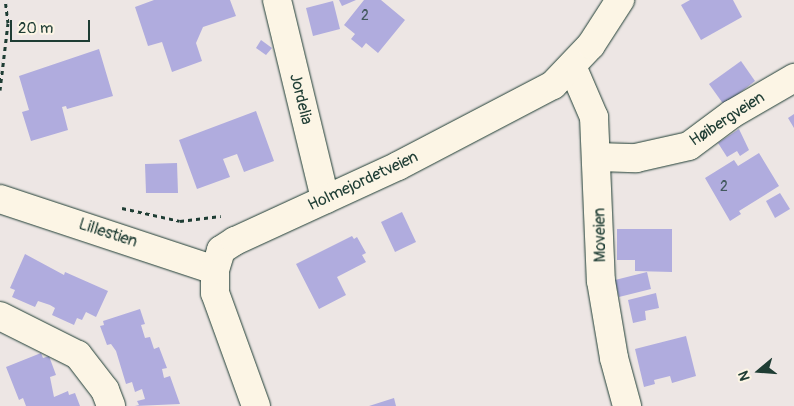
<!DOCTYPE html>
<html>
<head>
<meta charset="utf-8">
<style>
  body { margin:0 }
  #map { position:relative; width:794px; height:406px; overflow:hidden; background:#ede6e4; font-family:Pangolin,sans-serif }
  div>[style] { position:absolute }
  .building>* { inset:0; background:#b0acde }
  .path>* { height:3px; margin-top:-1.5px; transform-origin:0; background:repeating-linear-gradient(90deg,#1f3d34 0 4px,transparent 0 8px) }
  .roads { filter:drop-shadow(0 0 1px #1f3d34) drop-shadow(0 0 1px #1f3d34) }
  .minor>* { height:28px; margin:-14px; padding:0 14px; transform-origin:14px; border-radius:14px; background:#fcf5e5 }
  span { translate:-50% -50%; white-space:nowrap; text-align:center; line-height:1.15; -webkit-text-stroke:4.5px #fcf5e5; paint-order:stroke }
  .number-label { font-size:14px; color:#43595e }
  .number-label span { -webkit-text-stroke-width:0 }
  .street-label { font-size:16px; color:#1f3d34 }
  .north { position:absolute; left:734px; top:346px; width:50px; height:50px; -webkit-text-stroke:4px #fcf5e5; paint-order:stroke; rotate:252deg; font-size:14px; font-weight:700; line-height:20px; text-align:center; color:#1f3d34 }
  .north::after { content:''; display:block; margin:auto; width:18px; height:22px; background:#1f3d34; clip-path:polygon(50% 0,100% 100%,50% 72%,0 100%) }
  .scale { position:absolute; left:10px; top:20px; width:80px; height:22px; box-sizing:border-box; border:2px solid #1f3d34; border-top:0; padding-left:6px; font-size:15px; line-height:18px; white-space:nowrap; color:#1f3d34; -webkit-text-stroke:4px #fcf5e5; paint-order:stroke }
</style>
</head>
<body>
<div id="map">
  <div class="building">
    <div style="clip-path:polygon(154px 0,230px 0,236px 16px,203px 27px,196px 43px,202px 61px,172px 72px,162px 42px,148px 46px,135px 7px)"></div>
    <div style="clip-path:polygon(339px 0,356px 0,342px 6px)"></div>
    <div style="clip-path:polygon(364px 0,381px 0,405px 20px,378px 53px,366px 43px,362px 48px,351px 39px,355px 34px,344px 25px)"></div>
    <div style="clip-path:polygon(690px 0,733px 0,742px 17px,701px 40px,681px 5px)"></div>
    <div style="clip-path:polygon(333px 1px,340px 29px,313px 36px,306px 8px)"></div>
    <div style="clip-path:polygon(261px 40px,272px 48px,266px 55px,256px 48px)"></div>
    <div style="clip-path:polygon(99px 49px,113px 96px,67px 109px,66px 106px,62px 107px,68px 130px,31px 141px,22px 112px,29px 110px,19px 76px)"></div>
    <div style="clip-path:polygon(741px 61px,755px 81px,724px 105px,709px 84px)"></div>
    <div style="clip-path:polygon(256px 111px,274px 161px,244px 172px,237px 154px,223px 159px,230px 177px,197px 189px,179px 140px)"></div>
    <div style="clip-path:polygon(794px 114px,794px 128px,788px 118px)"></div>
    <div style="clip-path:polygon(739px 129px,749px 150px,740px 156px,737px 151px,727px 157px,718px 143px)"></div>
    <div style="clip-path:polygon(759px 153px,779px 186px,739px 211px,741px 214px,730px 221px,705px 178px,734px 160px,738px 166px)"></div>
    <div style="clip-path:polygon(177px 163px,178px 193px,146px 193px,145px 164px)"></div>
    <div style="clip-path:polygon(780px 193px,790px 209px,775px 218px,766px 201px)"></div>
    <div style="clip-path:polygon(402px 212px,416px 242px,395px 252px,381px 222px)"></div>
    <div style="clip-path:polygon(617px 229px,672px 229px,672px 272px,635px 271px,635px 260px,617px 260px)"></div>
    <div style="clip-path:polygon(352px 236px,354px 239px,357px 237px,366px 253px,362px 255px,366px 262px,337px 277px,346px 295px,319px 309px,296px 264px)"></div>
    <div style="clip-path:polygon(25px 254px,64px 275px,65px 272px,108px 291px,96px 317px,86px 312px,82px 320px,77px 318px,74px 325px,52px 315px,55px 308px,50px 305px,38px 301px,35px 307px,12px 297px,15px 290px,10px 288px)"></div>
    <div style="clip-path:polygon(647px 272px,651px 289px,619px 297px,615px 280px)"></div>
    <div style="clip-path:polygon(656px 293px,659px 308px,645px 311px,646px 320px,633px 323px,628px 300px)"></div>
    <div style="clip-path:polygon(140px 309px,145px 324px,141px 325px,145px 338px,150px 337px,154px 349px,159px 347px,167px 368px,162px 369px,164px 378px,170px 376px,180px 404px,135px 406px,139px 405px,137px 401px,145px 399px,142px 389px,135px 392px,132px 382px,126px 384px,116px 351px,111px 344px,107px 345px,100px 326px,104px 325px,103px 321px)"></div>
    <div style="clip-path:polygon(686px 336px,696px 376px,672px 383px,670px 376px,654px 380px,655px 384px,644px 387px,635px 349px)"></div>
    <div style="clip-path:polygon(41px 353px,43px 358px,49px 356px,56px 375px,50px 377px,54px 397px,68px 391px,69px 395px,75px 393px,80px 406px,26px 406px,23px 398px,19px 400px,6px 367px)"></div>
    <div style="clip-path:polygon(394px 398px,396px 406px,369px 406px)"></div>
  </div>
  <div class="path">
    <div style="left:0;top:90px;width:67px;rotate:-83.2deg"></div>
    <div style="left:8px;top:23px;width:23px;rotate:-97deg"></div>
    <div style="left:122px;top:208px;width:59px;rotate:12.6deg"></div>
    <div style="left:180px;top:221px;width:41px;rotate:-7deg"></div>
  </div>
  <div class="roads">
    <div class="minor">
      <div style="left:277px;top:0;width:205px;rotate:76.4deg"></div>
      <div style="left:572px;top:66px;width:56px;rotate:66.7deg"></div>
      <div style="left:594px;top:117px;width:164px;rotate:87.6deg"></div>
      <div style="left:601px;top:281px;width:78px;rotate:80.4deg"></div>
      <div style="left:614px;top:358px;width:50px;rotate:74.8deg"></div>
      <div style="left:598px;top:157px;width:38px;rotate:2deg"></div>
      <div style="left:636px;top:158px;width:54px;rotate:-12.8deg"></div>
      <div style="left:689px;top:146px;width:54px;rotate:-36.7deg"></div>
      <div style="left:732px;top:114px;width:72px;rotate:-30.1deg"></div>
      <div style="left:0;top:199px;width:226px;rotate:18.3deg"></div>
      <div style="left:0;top:316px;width:87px;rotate:26.6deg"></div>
      <div style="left:78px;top:355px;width:44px;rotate:52.4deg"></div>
      <div style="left:105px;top:390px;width:17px;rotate:69deg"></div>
      <div style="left:256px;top:406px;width:120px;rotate:-109.9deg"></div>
      <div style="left:215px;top:293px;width:23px;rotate:-90deg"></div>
      <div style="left:215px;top:270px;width:21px;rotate:-73deg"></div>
      <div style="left:221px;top:250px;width:17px;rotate:-33deg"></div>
      <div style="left:235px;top:241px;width:179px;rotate:-24.7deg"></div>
      <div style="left:398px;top:166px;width:175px;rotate:-27.6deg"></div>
      <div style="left:553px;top:85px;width:55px;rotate:-46.5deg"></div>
      <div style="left:591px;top:45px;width:54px;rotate:-57.2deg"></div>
    </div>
  </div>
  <div class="number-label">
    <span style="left:365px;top:16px">2</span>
    <span style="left:724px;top:187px">2</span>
  </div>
  <div class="street-label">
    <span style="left:301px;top:99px;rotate:76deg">Jordelia</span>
    <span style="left:727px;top:119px;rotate:-33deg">Høibergveien</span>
    <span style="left:363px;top:181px;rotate:-25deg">Holmejordetveien</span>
    <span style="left:108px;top:233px;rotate:18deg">Lillestien</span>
    <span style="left:600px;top:235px;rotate:-91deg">Moveien</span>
  </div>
  <div class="north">N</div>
  <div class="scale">20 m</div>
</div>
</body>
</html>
